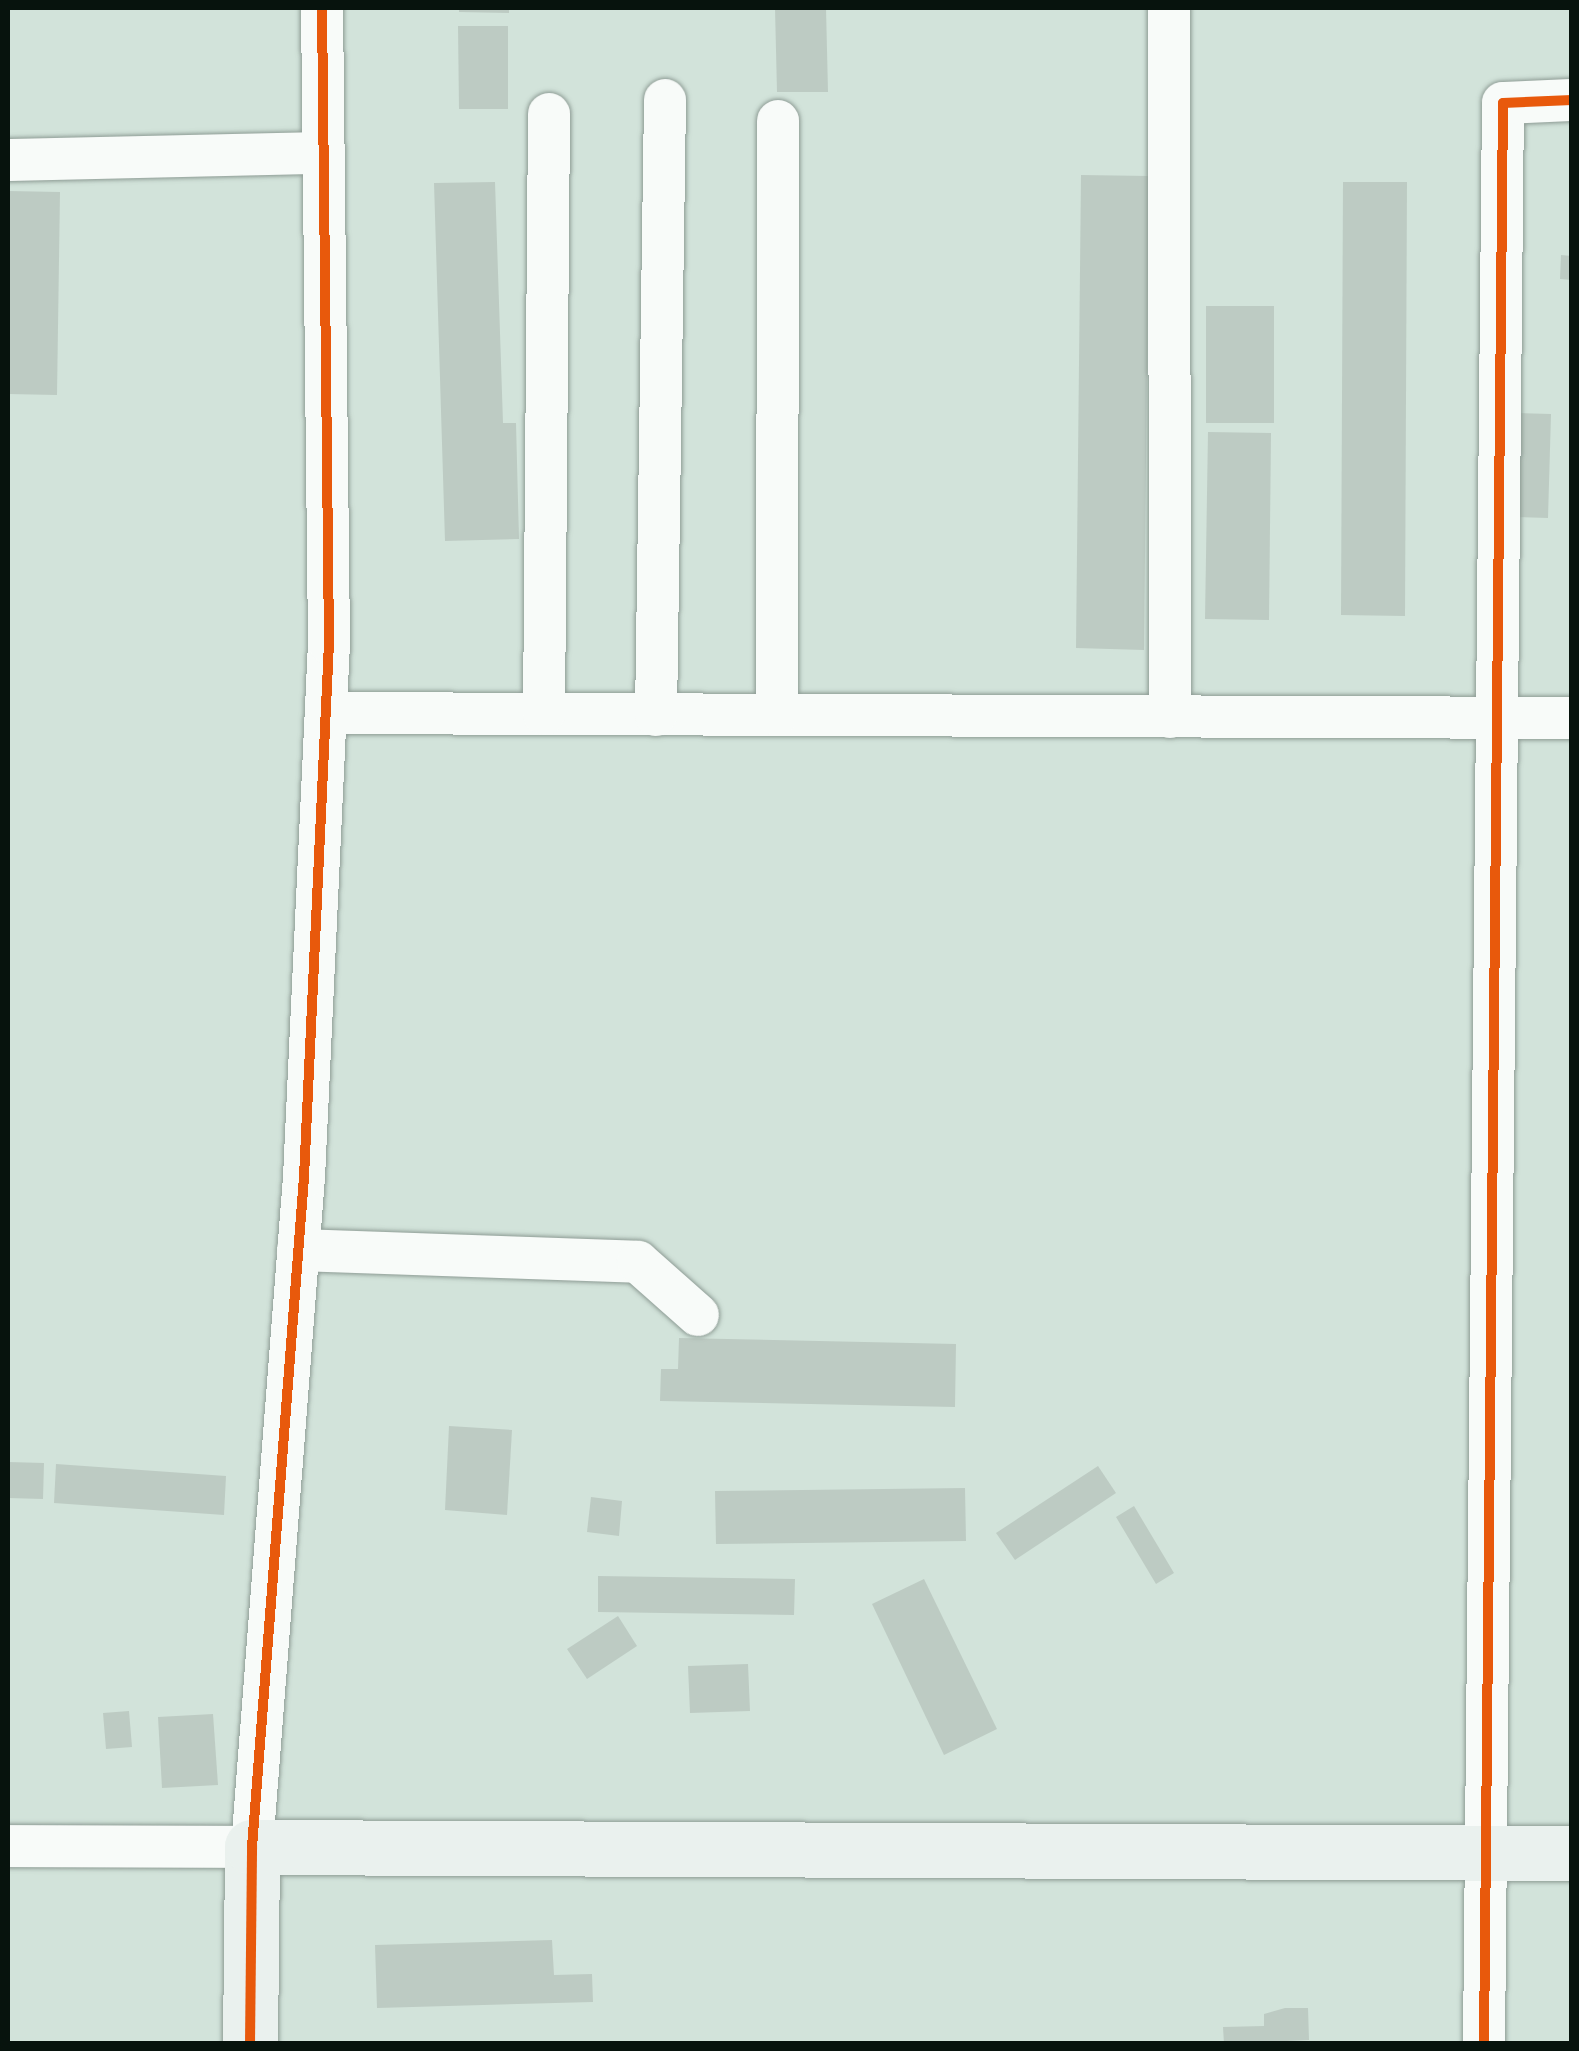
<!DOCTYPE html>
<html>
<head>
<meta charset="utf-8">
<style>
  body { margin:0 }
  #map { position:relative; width:1579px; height:2051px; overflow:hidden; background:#d2e3da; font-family:Commissioner,sans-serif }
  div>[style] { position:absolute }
  .building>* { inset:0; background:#bdcbc3 }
  .roads { filter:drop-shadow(0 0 2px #8e9c95) drop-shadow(0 0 2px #8e9c95) }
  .street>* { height:42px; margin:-21px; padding:0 21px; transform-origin:21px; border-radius:21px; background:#f8fbf9 }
  .secondary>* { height:55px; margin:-27.5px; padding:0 27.5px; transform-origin:27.5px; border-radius:27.5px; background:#eaf1ee }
  .cycleway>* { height:10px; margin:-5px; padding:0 5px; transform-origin:5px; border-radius:5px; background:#e8590c }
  span { translate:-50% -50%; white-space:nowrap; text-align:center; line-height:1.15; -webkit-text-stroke:8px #fff; paint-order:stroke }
  .frame { position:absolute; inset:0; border:10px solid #07130d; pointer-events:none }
</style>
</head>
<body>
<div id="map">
  <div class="building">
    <div style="clip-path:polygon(459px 8px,509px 8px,509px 13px,459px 12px)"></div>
    <div style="clip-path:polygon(775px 8px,826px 8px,828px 92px,777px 92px)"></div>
    <div style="clip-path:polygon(458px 26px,508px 26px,508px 109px,459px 109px)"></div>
    <div style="clip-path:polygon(1081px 175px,1149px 176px,1144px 650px,1076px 648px)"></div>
    <div style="clip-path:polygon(495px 182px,503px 423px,516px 423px,519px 539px,445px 541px,434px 183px)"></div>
    <div style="clip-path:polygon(1343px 182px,1407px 182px,1405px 616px,1341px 615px)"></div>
    <div style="clip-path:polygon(8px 191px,60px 192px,57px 395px,8px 394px)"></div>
    <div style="clip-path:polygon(1561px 255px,1572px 256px,1572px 280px,1560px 279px)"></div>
    <div style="clip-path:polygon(1206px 306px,1274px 306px,1274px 423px,1206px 423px)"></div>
    <div style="clip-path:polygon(1517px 413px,1551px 414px,1548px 518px,1515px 517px)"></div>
    <div style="clip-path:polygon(1208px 432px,1271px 433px,1269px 620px,1205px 619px)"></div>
    <div style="clip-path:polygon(679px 1338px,956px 1344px,955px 1407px,660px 1401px,661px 1369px,678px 1369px)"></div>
    <div style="clip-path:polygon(449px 1426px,512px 1430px,507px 1515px,445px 1510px)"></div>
    <div style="clip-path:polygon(8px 1462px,44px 1463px,43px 1499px,8px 1498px)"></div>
    <div style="clip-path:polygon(56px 1464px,226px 1476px,224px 1515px,54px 1503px)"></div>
    <div style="clip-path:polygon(1098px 1466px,1116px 1493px,1015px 1560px,996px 1533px)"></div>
    <div style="clip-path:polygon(965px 1488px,966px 1541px,716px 1544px,715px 1491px)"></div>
    <div style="clip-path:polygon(591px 1497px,622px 1501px,619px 1536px,587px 1532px)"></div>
    <div style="clip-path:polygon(1134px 1506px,1174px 1573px,1156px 1584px,1116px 1517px)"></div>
    <div style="clip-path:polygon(598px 1576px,795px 1579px,794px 1615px,598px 1612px)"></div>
    <div style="clip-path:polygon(924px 1579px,997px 1729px,944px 1755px,872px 1604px)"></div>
    <div style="clip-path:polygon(618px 1616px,637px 1646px,587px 1679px,567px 1649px)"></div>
    <div style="clip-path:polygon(748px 1664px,750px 1711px,690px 1713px,688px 1666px)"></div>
    <div style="clip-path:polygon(129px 1711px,132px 1747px,106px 1749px,103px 1713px)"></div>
    <div style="clip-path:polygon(213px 1714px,218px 1785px,162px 1788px,158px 1717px)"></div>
    <div style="clip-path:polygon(552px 1940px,554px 1975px,592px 1974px,593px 2002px,377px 2008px,375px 1945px)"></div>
    <div style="clip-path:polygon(1285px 2008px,1308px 2008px,1309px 2040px,1224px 2044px,1223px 2027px,1264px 2026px,1264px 2014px)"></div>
  </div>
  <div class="roads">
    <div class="street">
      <div style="left:1169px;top:8px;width:709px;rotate:89.92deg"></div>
      <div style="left:8px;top:160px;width:315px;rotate:-1.3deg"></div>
      <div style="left:326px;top:713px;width:1246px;rotate:0.23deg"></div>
      <div style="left:544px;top:714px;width:600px;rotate:-89.52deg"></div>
      <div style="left:656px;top:715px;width:615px;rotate:-89.16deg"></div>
      <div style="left:777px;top:715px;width:594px;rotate:-89.9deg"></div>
      <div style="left:298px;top:1250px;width:340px;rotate:2deg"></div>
      <div style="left:638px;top:1262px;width:80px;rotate:41.5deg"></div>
      <div style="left:8px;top:1846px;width:244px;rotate:0.2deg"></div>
      <div style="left:252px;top:1847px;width:672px;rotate:-85.56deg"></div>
      <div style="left:304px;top:1177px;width:535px;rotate:-87.32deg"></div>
      <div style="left:329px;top:643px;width:635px;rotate:-90.63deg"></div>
      <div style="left:1484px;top:2044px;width:1941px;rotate:-89.44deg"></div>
      <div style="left:1503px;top:103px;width:69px;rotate:-2.5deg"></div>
    </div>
    <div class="secondary">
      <div style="left:250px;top:2044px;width:197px;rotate:-89.4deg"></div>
      <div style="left:252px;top:1847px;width:1320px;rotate:0.26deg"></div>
    </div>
  </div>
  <div class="cycleway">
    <div style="left:250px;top:2044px;width:197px;rotate:-89.4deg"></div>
    <div style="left:252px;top:1847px;width:672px;rotate:-85.56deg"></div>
    <div style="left:304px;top:1177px;width:535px;rotate:-87.32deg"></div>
    <div style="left:329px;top:643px;width:635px;rotate:-90.63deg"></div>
    <div style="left:1484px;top:2044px;width:1941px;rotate:-89.44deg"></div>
    <div style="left:1503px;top:103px;width:69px;rotate:-2.5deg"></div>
  </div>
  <div class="frame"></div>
</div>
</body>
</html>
